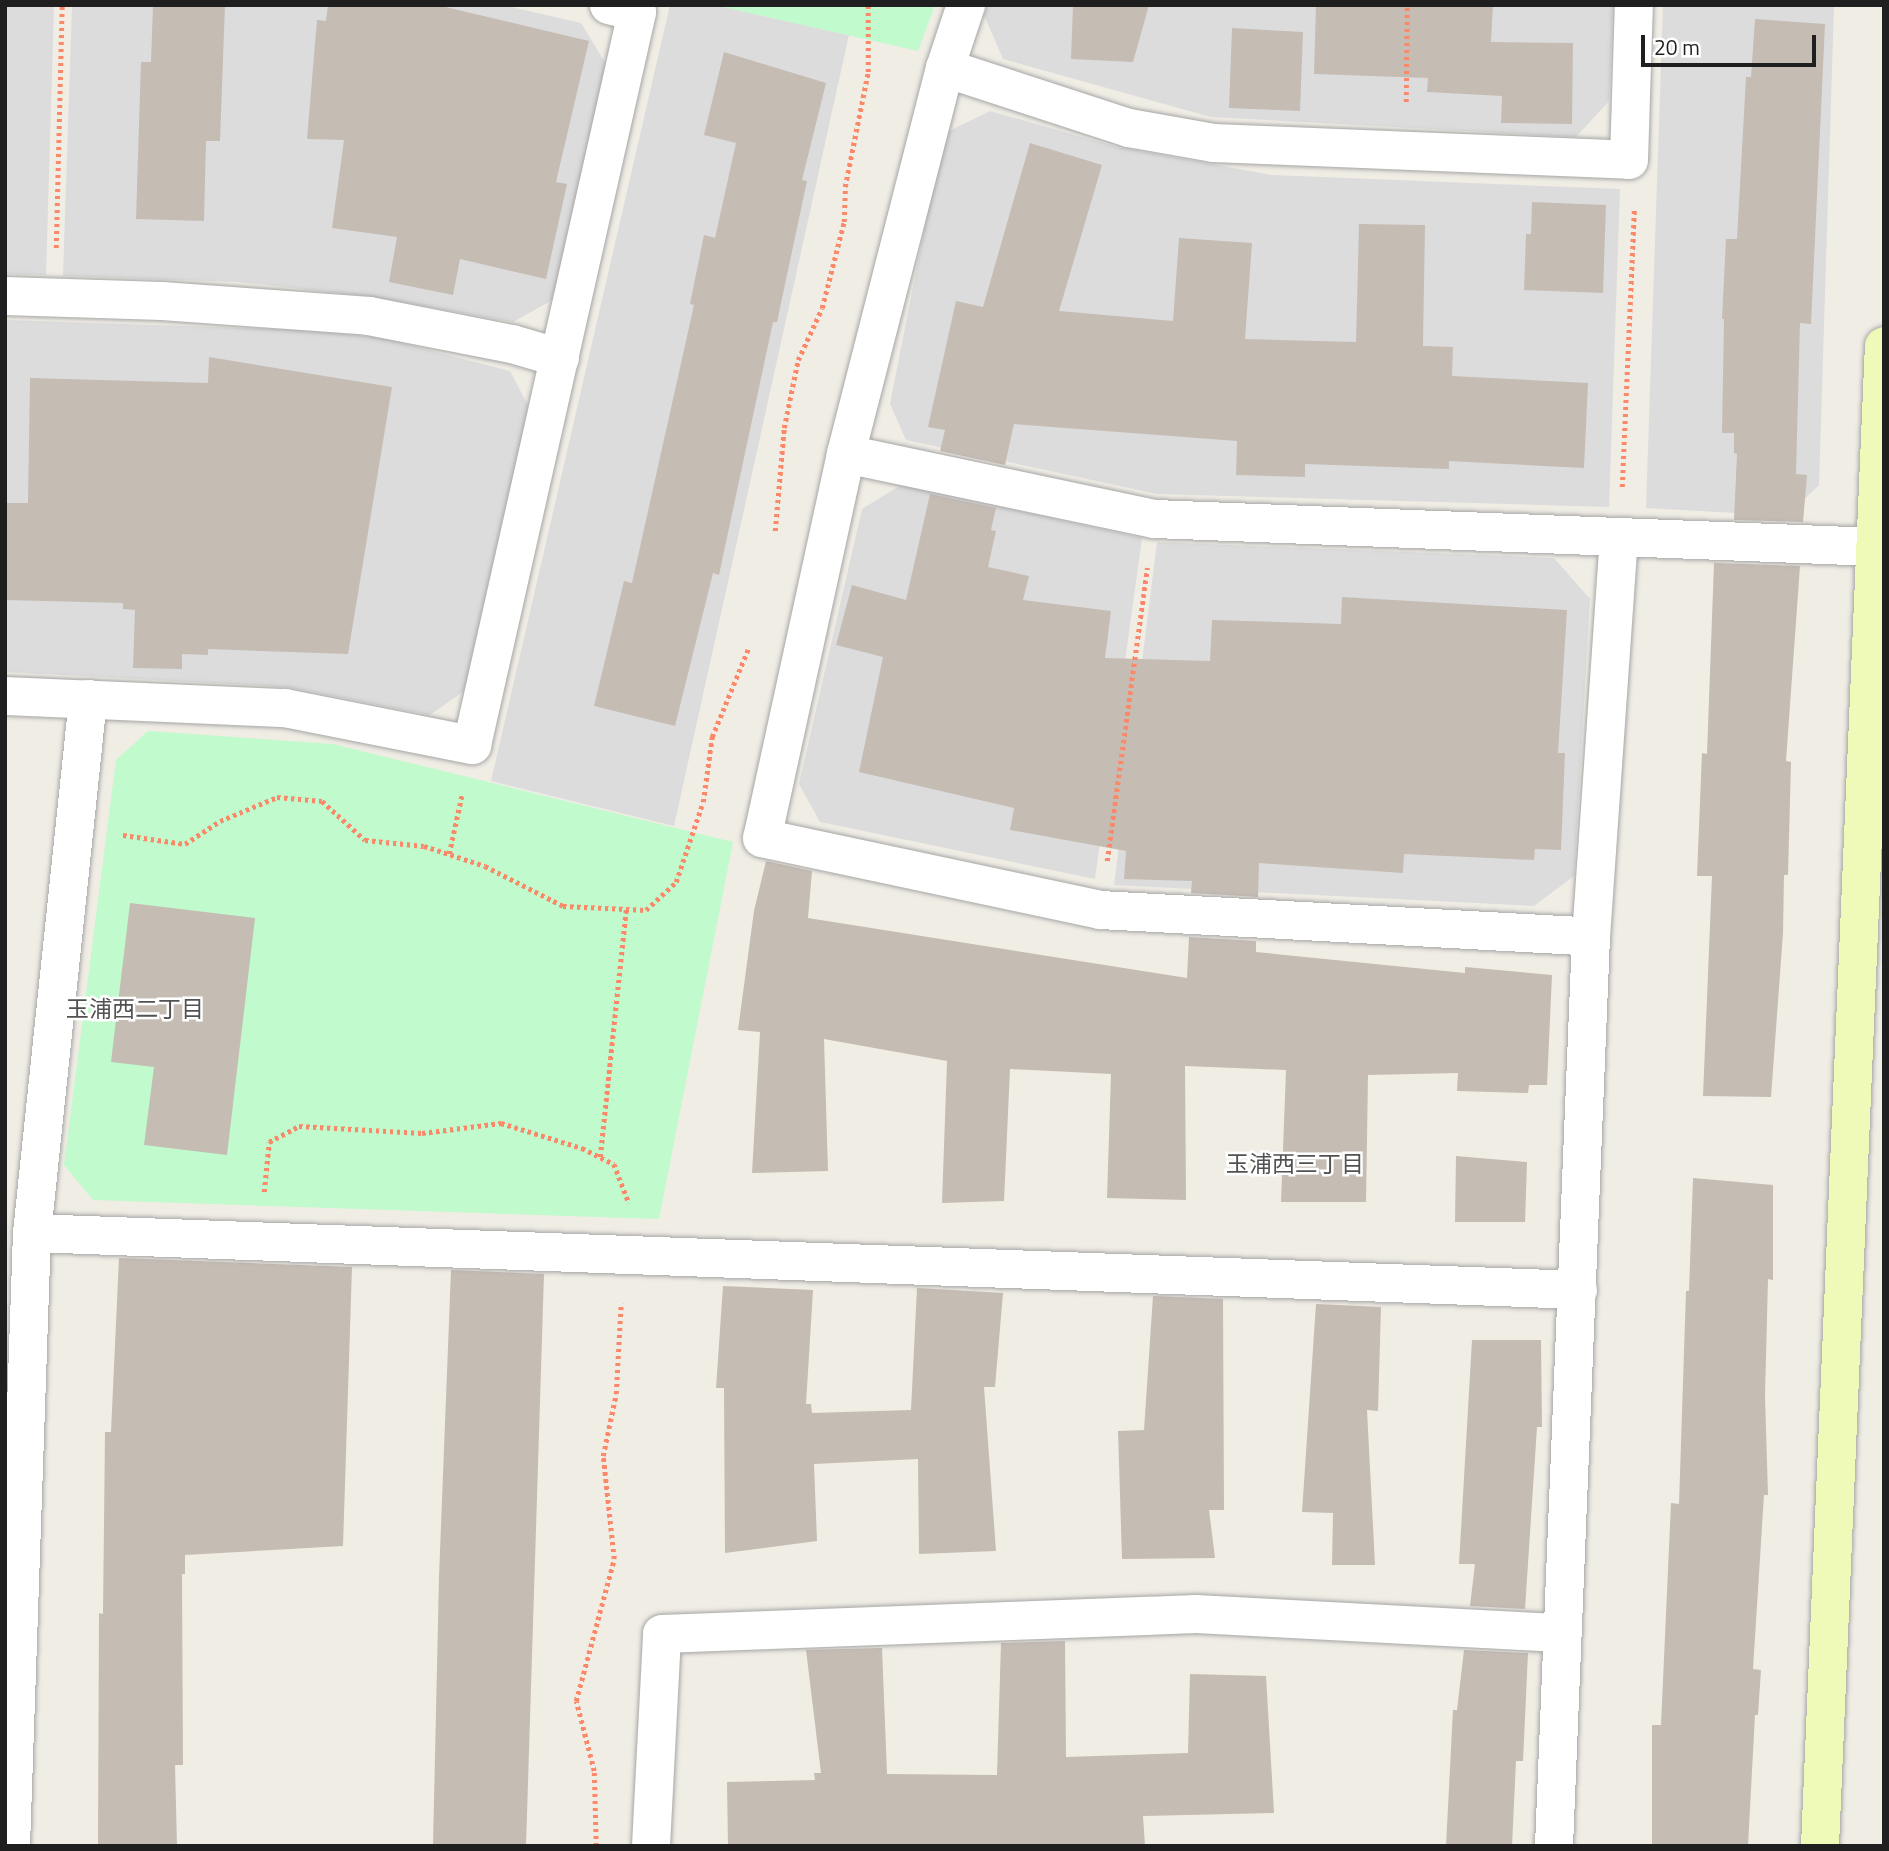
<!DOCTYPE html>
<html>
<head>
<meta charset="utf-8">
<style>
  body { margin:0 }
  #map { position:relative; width:1889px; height:1851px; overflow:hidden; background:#f0ede5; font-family:"Titillium Web","Noto Sans JP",sans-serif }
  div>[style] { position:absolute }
  .residential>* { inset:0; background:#dddcdc }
  .park>* { inset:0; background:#c1facc }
  .building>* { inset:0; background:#c5bcb4 }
  .path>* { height:4.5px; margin-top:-2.25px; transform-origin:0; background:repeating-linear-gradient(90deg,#fc886a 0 3.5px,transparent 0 7px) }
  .roads { filter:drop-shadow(0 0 2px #a6a6a6) drop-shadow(0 0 2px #a6a6a6) }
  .street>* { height:38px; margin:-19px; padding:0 19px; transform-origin:19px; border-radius:19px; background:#fff }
  .secondary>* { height:38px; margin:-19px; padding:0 19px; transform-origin:19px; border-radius:19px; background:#f0fab8 }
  span { translate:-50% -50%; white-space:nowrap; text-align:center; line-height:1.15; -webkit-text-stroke:5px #fff; paint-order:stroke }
  .neighbourhood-label { font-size:23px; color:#525252 }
  .frame { position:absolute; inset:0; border:7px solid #1f1f1f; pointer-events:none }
  .scale { position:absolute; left:1641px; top:35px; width:175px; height:32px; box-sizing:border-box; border:4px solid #1f1f1f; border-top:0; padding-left:9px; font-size:21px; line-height:24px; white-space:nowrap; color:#1f1f1f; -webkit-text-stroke:5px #fff; paint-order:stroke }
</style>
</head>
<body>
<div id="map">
  <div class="residential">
    <div style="clip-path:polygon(5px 5px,54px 5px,46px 275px,5px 274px)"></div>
    <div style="clip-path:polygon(72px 5px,503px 5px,581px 23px,606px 64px,556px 298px,513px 322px,374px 297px,238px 282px,63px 276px)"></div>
    <div style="clip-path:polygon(670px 5px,714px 5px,849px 35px,674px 826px,491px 781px)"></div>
    <div style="clip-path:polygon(988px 5px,1613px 5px,1609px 101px,1576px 137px,1211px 117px,1003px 59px,984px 15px)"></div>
    <div style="clip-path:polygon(1663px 5px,1834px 5px,1819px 485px,1787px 516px,1646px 508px)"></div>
    <div style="clip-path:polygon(990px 111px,1117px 147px,1272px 175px,1620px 189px,1609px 507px,1157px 494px,906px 440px,890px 404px,943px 134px)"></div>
    <div style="clip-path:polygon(5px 320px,304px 330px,382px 338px,510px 371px,529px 407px,464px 691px,430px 715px,287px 687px,5px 672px)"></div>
    <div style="clip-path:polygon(901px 485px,1142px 538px,1095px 879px,820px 822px,799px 784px,862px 509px)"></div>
    <div style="clip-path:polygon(1157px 542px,1554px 558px,1590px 599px,1574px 876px,1534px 906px,1114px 885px)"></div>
  </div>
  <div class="park">
    <div style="clip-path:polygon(714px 5px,935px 5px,918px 51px)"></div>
    <div style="clip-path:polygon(148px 731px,333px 744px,733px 842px,659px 1219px,93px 1200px,64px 1165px,116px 760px)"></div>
  </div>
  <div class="building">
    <div style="clip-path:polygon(153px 5px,225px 5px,220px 141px,206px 141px,204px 221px,136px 219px,141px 62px,151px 62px)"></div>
    <div style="clip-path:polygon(328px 5px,437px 5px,589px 41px,556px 182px,567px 184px,546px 279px,460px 259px,453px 295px,389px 282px,397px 237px,332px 228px,344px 140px,307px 139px,317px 20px,326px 21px)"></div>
    <div style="clip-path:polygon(1073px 5px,1149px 5px,1133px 62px,1071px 59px)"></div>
    <div style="clip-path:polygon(1316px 5px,1493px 5px,1491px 42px,1573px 43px,1572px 124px,1501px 123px,1502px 96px,1427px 92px,1428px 78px,1314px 74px)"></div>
    <div style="clip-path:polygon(1755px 19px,1825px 24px,1811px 324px,1800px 323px,1796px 474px,1807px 475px,1803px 522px,1734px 520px,1737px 454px,1734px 453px,1734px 433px,1722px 433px,1724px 319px,1722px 319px,1726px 239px,1737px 239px,1746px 77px,1751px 77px)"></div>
    <div style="clip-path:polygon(1232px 28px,1303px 32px,1300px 111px,1229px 108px)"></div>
    <div style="clip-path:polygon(724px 52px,826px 83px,802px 180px,807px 181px,777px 322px,773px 322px,719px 575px,713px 573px,675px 726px,594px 706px,624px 581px,632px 583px,694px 305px,690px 304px,704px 235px,715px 238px,736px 143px,704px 135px)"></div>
    <div style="clip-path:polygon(1030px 143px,1102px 165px,1059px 311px,1173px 321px,1179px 238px,1252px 243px,1245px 339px,1356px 342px,1359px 224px,1425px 225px,1423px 346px,1453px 347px,1452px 376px,1588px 383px,1584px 468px,1449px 461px,1449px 469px,1305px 464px,1305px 477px,1236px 475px,1237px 441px,1014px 424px,1005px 465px,940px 451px,945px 430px,928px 427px,956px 301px,983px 307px)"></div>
    <div style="clip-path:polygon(1532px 202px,1606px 205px,1603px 293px,1524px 290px,1526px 234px,1531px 234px)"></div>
    <div style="clip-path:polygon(209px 357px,392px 387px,348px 654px,208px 649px,208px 655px,182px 654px,182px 669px,133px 668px,135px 610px,123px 609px,123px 603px,5px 600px,6px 503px,28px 503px,30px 378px,208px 383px)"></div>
    <div style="clip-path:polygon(930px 494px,996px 508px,991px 530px,996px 531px,988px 567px,1029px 576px,1023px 600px,1111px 611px,1105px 658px,1210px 661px,1212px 620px,1341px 624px,1342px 597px,1567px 610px,1558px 753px,1565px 753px,1561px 850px,1535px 849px,1534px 860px,1404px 854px,1403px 873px,1259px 863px,1258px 897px,1191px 893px,1192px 881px,1124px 879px,1126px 851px,1010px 830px,1014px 808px,859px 772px,883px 657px,836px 645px,852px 585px,906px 600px)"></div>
    <div style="clip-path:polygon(1714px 563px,1800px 566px,1786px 761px,1791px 762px,1788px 875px,1784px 875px,1783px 933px,1771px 1097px,1703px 1096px,1712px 876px,1697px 876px,1702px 753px,1707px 754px)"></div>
    <div style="clip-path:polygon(766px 861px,812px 871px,808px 918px,1187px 978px,1189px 937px,1256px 941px,1256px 952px,1465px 973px,1465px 967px,1552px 975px,1547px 1085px,1529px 1085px,1528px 1093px,1457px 1091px,1458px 1073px,1368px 1075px,1366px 1202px,1281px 1202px,1286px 1070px,1185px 1066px,1186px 1200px,1107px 1198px,1111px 1074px,1010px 1069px,1004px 1201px,942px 1203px,947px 1061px,824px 1039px,828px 1171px,752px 1173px,760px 1032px,738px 1030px,754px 911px)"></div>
    <div style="clip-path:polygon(130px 903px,255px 918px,227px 1155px,144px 1145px,154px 1067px,111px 1062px)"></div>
    <div style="clip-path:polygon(1456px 1156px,1527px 1162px,1525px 1222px,1455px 1222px)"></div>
    <div style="clip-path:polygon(1693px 1178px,1773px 1185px,1773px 1280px,1768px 1279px,1765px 1396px,1768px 1495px,1764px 1495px,1753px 1669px,1761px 1670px,1758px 1715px,1755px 1715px,1748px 1846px,1652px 1846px,1652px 1725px,1661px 1725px,1671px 1503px,1679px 1504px,1686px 1291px,1689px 1291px)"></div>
    <div style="clip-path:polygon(119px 1258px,352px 1267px,343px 1546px,185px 1555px,185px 1574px,182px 1574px,183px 1765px,175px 1765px,177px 1846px,98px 1846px,99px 1613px,103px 1614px,105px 1432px,111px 1432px)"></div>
    <div style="clip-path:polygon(451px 1270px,544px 1274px,526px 1846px,433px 1846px,439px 1577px)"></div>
    <div style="clip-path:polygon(723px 1286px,813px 1290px,806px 1404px,811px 1404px,812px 1413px,911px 1410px,917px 1288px,1003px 1293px,995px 1387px,984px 1387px,996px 1551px,919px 1554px,918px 1459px,814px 1464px,817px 1541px,725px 1553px,724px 1388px,716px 1388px)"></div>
    <div style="clip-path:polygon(1153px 1296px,1223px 1299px,1224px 1510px,1209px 1510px,1215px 1558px,1122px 1559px,1118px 1431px,1144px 1430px)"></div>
    <div style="clip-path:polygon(1316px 1304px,1381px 1307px,1378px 1411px,1367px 1410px,1375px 1565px,1332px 1565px,1333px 1513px,1302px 1512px)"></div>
    <div style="clip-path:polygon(1472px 1340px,1541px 1340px,1542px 1427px,1537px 1427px,1525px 1609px,1470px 1606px,1475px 1564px,1459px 1564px)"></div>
    <div style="clip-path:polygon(1065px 1641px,1066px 1757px,1188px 1753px,1190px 1674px,1266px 1676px,1274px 1813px,1143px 1816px,1145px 1846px,728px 1846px,727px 1782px,815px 1780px,814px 1773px,821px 1773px,806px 1650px,882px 1648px,887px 1774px,997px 1775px,1001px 1643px)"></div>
    <div style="clip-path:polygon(1464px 1650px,1528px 1653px,1523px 1761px,1516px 1761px,1512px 1846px,1446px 1846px,1453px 1710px,1457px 1710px)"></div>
  </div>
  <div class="path">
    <div style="left:1406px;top:102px;width:97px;rotate:-89.4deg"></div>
    <div style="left:56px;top:248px;width:243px;rotate:-88.6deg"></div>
    <div style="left:1622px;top:487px;width:278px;rotate:-87.5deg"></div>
    <div style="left:775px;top:531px;width:103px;rotate:-85deg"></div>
    <div style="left:784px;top:428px;width:69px;rotate:-78.4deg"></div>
    <div style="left:798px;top:360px;width:57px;rotate:-65.2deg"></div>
    <div style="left:822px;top:308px;width:89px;rotate:-75.7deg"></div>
    <div style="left:844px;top:222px;width:35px;rotate:-88deg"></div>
    <div style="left:845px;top:187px;width:117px;rotate:-78.7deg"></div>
    <div style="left:868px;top:72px;width:67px;rotate:-90deg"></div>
    <div style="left:123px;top:835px;width:63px;rotate:8.3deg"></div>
    <div style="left:185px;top:844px;width:42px;rotate:-33.3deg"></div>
    <div style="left:220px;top:821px;width:62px;rotate:-22.8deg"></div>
    <div style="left:277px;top:797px;width:45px;rotate:5.1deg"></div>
    <div style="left:322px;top:801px;width:58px;rotate:42.2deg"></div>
    <div style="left:365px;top:840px;width:59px;rotate:5.8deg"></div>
    <div style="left:424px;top:846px;width:64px;rotate:18.2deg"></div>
    <div style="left:485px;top:866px;width:88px;rotate:27.1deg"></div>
    <div style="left:563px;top:906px;width:83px;rotate:2.8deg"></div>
    <div style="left:646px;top:910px;width:41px;rotate:-43deg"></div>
    <div style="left:676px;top:882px;width:84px;rotate:-71.4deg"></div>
    <div style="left:703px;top:802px;width:66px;rotate:-82.1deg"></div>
    <div style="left:712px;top:737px;width:97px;rotate:-67.7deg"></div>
    <div style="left:449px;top:854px;width:61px;rotate:-77.8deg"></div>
    <div style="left:1107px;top:861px;width:296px;rotate:-82.2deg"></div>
    <div style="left:600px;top:1157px;width:250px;rotate:-84deg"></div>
    <div style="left:264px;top:1192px;width:50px;rotate:-84.3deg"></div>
    <div style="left:269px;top:1142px;width:34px;rotate:-28deg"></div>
    <div style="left:299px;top:1126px;width:123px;rotate:3.3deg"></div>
    <div style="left:422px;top:1133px;width:80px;rotate:-7.2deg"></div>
    <div style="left:501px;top:1123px;width:85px;rotate:17.2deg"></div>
    <div style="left:582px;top:1148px;width:36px;rotate:27deg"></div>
    <div style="left:614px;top:1164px;width:42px;rotate:69deg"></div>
    <div style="left:596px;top:1846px;width:75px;rotate:-91.5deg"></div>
    <div style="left:594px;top:1771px;width:72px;rotate:-104.4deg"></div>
    <div style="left:576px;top:1701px;width:147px;rotate:-75deg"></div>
    <div style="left:614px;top:1559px;width:104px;rotate:-96.1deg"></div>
    <div style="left:603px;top:1456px;width:63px;rotate:-78.2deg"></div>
    <div style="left:616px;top:1394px;width:91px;rotate:-86.9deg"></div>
  </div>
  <div class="roads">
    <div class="street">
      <div style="left:966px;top:5px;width:66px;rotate:108.4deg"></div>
      <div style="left:945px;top:68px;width:398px;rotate:104.4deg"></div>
      <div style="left:846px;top:454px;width:393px;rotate:102.3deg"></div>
      <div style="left:762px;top:838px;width:346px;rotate:12deg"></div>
      <div style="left:1100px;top:910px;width:492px;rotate:3.1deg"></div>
      <div style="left:945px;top:68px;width:194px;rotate:18.1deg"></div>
      <div style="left:1129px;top:128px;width:86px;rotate:10deg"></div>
      <div style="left:1214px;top:143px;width:415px;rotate:2.3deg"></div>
      <div style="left:1629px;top:160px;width:155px;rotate:-88.2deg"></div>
      <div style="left:5px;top:296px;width:157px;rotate:1.8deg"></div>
      <div style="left:162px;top:301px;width:208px;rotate:4.1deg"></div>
      <div style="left:369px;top:316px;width:146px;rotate:11.1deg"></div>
      <div style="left:512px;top:344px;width:50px;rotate:16.3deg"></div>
      <div style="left:846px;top:454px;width:315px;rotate:11.9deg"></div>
      <div style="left:1154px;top:519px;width:722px;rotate:2.22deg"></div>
      <div style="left:5px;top:696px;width:280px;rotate:2.5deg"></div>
      <div style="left:285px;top:708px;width:191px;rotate:11.2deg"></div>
      <div style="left:472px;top:745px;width:751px;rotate:-77.31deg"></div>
      <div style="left:637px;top:12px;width:29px;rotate:-166deg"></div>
      <div style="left:32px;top:1233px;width:1547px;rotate:2.11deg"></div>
      <div style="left:11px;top:1846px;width:613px;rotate:-88.04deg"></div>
      <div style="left:32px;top:1233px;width:537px;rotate:-84.01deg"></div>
      <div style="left:651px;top:1846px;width:212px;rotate:-87deg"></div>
      <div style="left:662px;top:1634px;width:534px;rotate:-2.14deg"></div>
      <div style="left:1196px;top:1614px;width:365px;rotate:3deg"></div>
      <div style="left:1554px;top:1846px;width:910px;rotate:-87.67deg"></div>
      <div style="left:1591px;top:937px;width:401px;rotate:-86deg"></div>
    </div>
    <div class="secondary">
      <div style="left:1820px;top:1846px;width:1501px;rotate:-87.56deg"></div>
    </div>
  </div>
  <div class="neighbourhood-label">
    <span style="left:135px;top:1009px">玉浦西二丁目</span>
    <span style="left:1295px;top:1164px">玉浦西三丁目</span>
  </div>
  <div class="frame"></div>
  <div class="scale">20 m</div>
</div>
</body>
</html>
